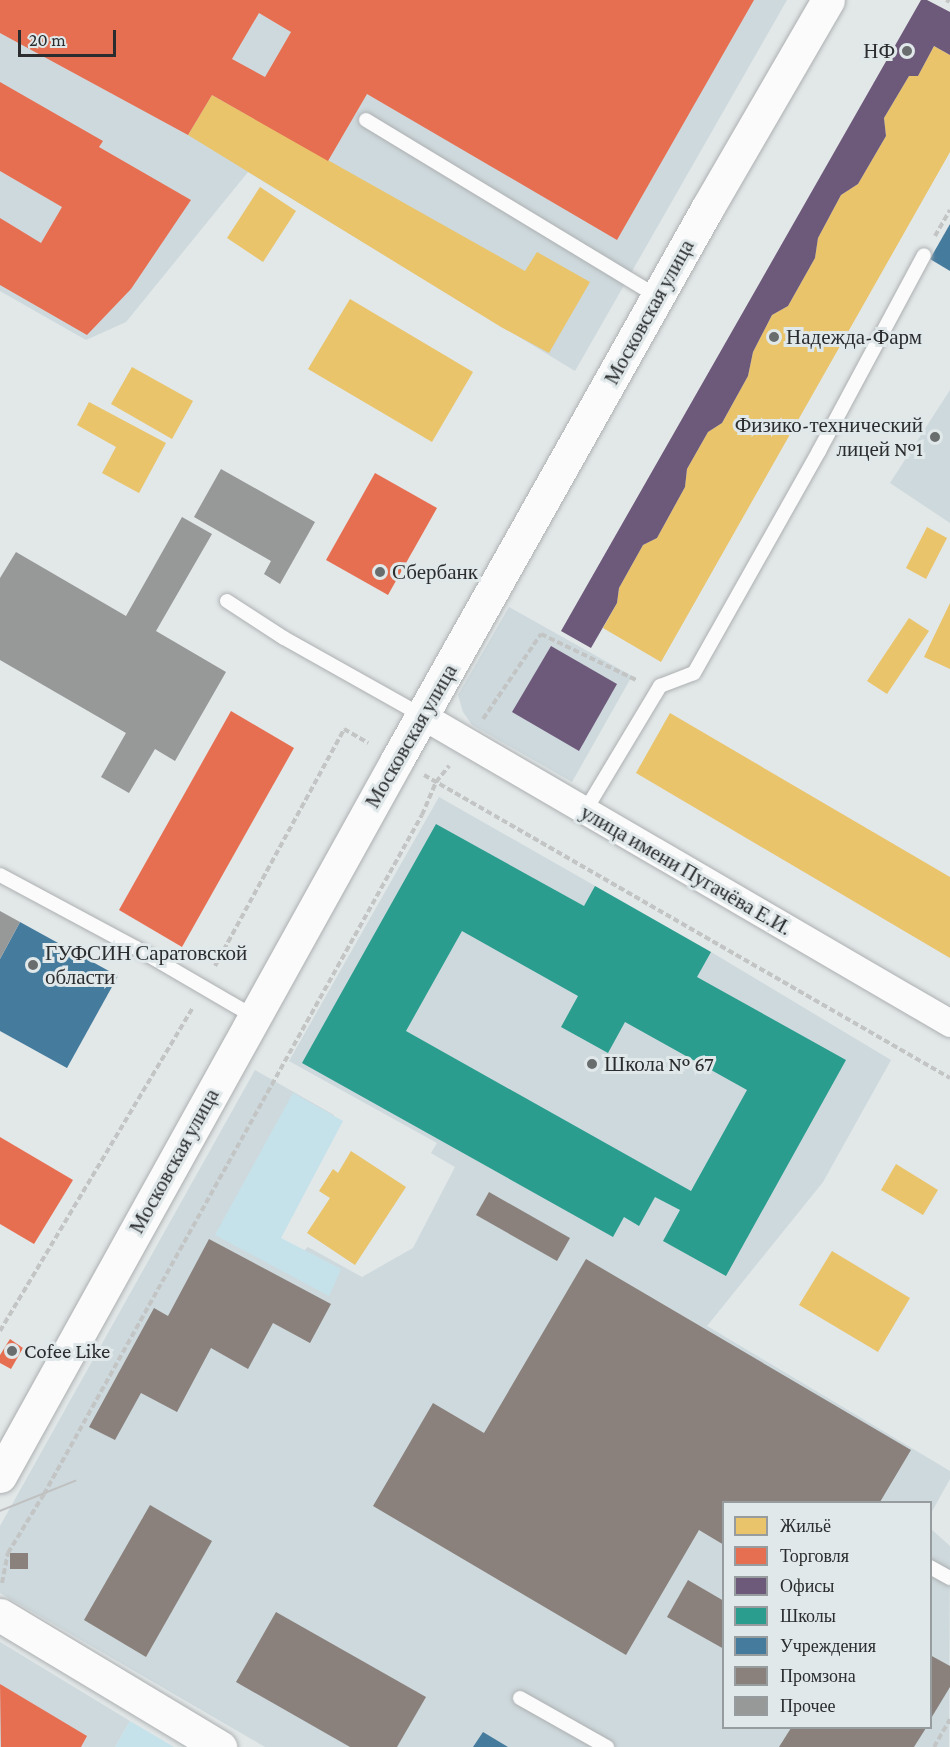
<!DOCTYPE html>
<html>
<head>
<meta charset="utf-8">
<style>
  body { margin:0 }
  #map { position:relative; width:950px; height:1747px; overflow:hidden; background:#e2e7e8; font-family:"Crimson Pro",serif }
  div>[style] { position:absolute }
  .built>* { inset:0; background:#ced9dd }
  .green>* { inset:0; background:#c5e2ea }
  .homes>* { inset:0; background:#e9c46a }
  .shops>* { inset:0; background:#e76f51 }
  .offices>* { inset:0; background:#6d597a }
  .schools>* { inset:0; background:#2a9d8f }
  .public>* { inset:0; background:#457b9d }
  .industry>* { inset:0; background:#8a817c }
  .building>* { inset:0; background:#979898 }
  .path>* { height:4px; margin-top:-2px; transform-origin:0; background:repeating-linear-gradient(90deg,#c3c5c5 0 6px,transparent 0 9px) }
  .roads { filter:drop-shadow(0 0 2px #adb0b1) drop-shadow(0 0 2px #adb0b1) }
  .lane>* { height:14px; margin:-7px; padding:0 7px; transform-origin:7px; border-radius:7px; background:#fbfbfc }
  .street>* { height:27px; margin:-13.5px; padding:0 13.5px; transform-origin:13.5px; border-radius:13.5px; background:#fbfbfc }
  .secondary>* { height:33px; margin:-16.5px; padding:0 16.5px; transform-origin:16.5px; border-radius:16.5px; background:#fbfbfc }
  .tram>* { height:1.5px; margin:-0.75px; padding:0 0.75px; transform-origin:0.75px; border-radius:0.75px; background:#bfc0c0 }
  .dots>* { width:16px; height:16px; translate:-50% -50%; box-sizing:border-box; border:3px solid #e0e8ea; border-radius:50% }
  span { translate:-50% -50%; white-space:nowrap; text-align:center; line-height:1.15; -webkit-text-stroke:6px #e0e8ea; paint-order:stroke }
  .poi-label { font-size:21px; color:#2a2c2d }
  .right { translate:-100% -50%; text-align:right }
  .left { translate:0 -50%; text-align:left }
  .street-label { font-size:21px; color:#2a2c2d }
  .legend { position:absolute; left:722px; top:1501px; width:210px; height:228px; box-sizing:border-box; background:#e0e8ea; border:2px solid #979d9e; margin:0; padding:8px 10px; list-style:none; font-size:18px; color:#2a2c2d }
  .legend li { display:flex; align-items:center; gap:12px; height:30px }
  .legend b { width:30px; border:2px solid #979d9e }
  .scale { position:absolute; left:18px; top:30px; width:98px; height:27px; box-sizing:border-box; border:3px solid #2a2c2d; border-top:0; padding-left:8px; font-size:18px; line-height:21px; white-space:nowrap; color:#2a2c2d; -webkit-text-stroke:4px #e0e8ea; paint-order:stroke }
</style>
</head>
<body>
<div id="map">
  <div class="built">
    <div style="clip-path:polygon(0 0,787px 0,575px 371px,248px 172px,126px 322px,86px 340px,0 291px)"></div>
    <div style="clip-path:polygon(950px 390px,950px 523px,890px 483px)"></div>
    <div style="clip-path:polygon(509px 607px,632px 676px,572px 782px,472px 725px,463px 712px,458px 695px)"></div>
    <div style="clip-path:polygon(439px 797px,711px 952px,891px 1060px,823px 1182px,707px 1326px,950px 1471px,950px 1479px,931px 1513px,930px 1502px,724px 1502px,724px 1728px,930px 1728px,931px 1529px,950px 1546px,949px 1747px,265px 1747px,0 1593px,0 1526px,255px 1070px,334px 1115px,257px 1242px,293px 1261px,308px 1247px,362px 1277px,413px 1248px,455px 1167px,431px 1153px,437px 1143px,289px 1061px)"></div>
    <div style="clip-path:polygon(0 1642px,130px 1721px,115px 1747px,0 1747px)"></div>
  </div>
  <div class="green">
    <div style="clip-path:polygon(293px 1093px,343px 1121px,281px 1238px,341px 1269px,329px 1296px,215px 1235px)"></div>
    <div style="clip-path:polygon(130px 1721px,174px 1747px,115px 1747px)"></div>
  </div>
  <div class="homes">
    <div style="clip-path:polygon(934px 46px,950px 55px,950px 152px,661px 662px,603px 628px,617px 603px,619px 588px,643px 545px,657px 538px,685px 487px,687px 469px,708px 432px,722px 423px,748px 376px,753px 352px,772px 315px,788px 306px,815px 258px,818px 238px,841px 195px,858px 184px,886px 136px,884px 118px,909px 76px,918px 76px)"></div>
    <div style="clip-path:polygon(212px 95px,525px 271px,537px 252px,590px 282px,549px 353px,501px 327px,188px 135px)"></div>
    <div style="clip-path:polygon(260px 187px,296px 211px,263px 262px,227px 238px)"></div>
    <div style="clip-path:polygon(350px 299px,473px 372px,432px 442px,308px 369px)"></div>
    <div style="clip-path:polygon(132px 367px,193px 401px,172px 439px,111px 404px)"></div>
    <div style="clip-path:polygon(89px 402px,166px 443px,139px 493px,102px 473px,116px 447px,77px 425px)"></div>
    <div style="clip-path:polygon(927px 527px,947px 538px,926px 579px,906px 568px)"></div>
    <div style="clip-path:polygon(950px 603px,950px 669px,924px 657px)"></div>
    <div style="clip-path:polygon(909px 618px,929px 631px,887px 694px,867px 681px)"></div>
    <div style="clip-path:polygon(670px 713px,950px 877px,950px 958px,636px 773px)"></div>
    <div style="clip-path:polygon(351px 1151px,406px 1187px,355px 1265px,307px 1233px,330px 1198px,319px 1191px,333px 1169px,338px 1173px)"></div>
    <div style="clip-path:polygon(896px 1164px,938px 1190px,923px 1215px,881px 1190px)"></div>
    <div style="clip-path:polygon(832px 1251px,910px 1298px,878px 1352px,799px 1305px)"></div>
  </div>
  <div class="shops">
    <div style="clip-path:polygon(evenodd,0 0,754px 0,617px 240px,367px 94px,328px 161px,212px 95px,188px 135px,0 33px,0 0,259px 13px,291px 32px,265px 77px,232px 59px,259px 13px)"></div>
    <div style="clip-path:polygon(0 82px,103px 141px,99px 147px,191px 200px,131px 289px,87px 335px,0 285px,0 218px,41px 243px,62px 207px,0 171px)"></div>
    <div style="clip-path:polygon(375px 473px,437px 508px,388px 595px,326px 560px)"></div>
    <div style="clip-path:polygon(231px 711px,294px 748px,182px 947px,119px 910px)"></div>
    <div style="clip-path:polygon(0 1137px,73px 1180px,34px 1244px,0 1224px)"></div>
    <div style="clip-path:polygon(10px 1339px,23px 1348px,11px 1369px,0 1363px,0 1355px)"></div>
    <div style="clip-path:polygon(0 1684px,87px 1736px,81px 1747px,1px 1747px)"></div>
  </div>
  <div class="offices">
    <div style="clip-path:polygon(921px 0,927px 0,950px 12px,950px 55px,934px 46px,918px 76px,909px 76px,884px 118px,886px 136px,858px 184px,841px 195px,818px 238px,815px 258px,788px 306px,772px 315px,753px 352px,748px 376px,722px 423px,708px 432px,687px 469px,685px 487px,657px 538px,643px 545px,619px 588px,617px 603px,591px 648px,561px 631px)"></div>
    <div style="clip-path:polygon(551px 646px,617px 684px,579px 751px,512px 712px)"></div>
  </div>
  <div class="schools">
    <div style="clip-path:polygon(evenodd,436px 824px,584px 906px,595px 886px,711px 952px,697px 977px,846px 1060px,726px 1276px,663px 1241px,680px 1210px,655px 1197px,639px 1226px,624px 1217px,613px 1237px,302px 1063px,436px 824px,462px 931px,578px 996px,561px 1027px,608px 1053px,625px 1022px,747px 1090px,691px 1191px,406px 1031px,462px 931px)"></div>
  </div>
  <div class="public">
    <div style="clip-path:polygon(950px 224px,950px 271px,930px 259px)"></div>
    <div style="clip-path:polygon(20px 922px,118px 976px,67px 1068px,0 1031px,0 959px)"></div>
    <div style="clip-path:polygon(483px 1732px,508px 1747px,473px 1747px)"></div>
  </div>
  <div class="industry">
    <div style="clip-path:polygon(489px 1192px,570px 1238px,557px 1261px,476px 1215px)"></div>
    <div style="clip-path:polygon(209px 1239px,331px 1304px,310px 1343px,273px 1323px,248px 1369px,211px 1348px,177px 1412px,141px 1393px,115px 1440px,89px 1427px,154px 1308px,168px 1316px)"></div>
    <div style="clip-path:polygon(586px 1259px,911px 1450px,880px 1502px,724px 1502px,724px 1545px,699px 1530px,626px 1655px,373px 1506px,433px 1403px,484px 1433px)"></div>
    <div style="clip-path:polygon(150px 1505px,212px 1541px,146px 1657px,84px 1620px)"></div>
    <div style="clip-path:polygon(10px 1553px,28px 1553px,28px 1569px,10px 1569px)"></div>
    <div style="clip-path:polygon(688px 1580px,724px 1601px,724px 1649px,667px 1617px)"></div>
    <div style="clip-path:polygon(276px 1612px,426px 1697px,397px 1747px,350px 1747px,236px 1682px)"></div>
    <div style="clip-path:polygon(930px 1655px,950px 1666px,950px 1687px,930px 1720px)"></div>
    <div style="clip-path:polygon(791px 1728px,926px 1728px,914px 1747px,779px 1747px)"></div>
  </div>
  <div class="building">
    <div style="clip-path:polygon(221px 469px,315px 522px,280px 584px,264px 574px,271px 561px,194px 517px)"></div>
    <div style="clip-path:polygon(182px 517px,212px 534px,156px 631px,226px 672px,175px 761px,155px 749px,129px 793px,101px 777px,126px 733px,0 660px,0 578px,16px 552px,126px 616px)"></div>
    <div style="clip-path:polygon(0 911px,20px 922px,0 959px)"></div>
  </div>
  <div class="path">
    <div style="left:946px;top:0;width:4px;rotate:27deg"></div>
    <div style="left:935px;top:236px;width:30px;rotate:-60deg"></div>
    <div style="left:483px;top:719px;width:103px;rotate:-55.7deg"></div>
    <div style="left:541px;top:634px;width:106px;rotate:25.8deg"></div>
    <div style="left:424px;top:775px;width:607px;rotate:29.94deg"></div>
    <div style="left:215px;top:966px;width:270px;rotate:-61.4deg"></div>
    <div style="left:344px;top:729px;width:28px;rotate:30deg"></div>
    <div style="left:0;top:1331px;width:377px;rotate:-59.2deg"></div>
    <div style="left:2px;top:1583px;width:31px;rotate:-79deg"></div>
    <div style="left:8px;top:1553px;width:69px;rotate:-58.6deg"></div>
    <div style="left:44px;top:1494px;width:777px;rotate:-60.9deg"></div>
    <div style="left:422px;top:815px;width:36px;rotate:-67deg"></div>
    <div style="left:436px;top:782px;width:21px;rotate:-51deg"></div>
    <div style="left:934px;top:1747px;width:32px;rotate:-60deg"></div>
  </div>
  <div class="roads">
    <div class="lane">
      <div style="left:366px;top:120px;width:341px;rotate:31.2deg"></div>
      <div style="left:227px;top:601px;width:68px;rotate:33deg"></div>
      <div style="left:284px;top:638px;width:159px;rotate:29.3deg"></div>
      <div style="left:585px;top:811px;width:146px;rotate:-59deg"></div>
      <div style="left:660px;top:686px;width:36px;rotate:-21deg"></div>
      <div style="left:694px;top:673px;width:255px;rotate:-60.6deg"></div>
      <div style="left:819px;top:451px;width:222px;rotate:-61.8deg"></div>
      <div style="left:0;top:875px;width:154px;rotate:28.2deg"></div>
      <div style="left:136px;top:948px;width:135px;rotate:30.2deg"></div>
      <div style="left:930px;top:1567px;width:23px;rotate:29deg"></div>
      <div style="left:520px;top:1698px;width:100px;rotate:29.4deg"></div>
    </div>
    <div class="street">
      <div style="left:423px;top:716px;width:610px;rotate:30.22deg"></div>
    </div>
    <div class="secondary">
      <div style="left:0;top:1476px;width:819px;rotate:-60.99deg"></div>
      <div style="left:397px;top:760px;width:634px;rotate:-60.65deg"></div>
      <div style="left:708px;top:207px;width:239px;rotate:-59.9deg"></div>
      <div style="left:0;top:1615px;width:257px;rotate:31deg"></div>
    </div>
  </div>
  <div class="tram">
    <div style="left:0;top:1511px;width:81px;rotate:-21.8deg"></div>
  </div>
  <div class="dots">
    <div style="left:907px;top:51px;background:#6a6d6e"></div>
    <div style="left:774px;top:337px;background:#6a6d6e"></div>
    <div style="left:935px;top:437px;background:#6a6d6e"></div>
    <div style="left:380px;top:572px;background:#6a6d6e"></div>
    <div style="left:33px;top:965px;background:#6a6d6e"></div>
    <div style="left:592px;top:1064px;background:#6a6d6e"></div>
    <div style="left:12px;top:1351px;background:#6a6d6e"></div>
  </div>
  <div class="poi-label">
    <span class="right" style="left:895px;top:51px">НФ</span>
    <span class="left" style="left:786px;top:337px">Надежда-Фарм</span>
    <span class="right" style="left:923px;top:437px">Физико-технический<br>лицей №1</span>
    <span class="left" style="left:392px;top:572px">Сбербанк</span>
    <span class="left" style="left:45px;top:965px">ГУФСИН Саратовской<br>области</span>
    <span class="left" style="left:604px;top:1064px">Школа № 67</span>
    <span class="left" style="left:24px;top:1351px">Cofee Like</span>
  </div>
  <div class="street-label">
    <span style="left:649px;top:312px;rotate:-61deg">Московская улица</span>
    <span style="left:411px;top:736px;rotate:-60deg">Московская улица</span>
    <span style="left:686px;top:870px;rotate:30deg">улица имени Пугачёва Е.И.</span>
    <span style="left:174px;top:1161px;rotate:-61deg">Московская улица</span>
  </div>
  <ul class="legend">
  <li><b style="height:16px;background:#e9c46a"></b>Жильё</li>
  <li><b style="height:16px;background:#e76f51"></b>Торговля</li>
  <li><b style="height:16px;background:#6d597a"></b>Офисы</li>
  <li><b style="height:16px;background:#2a9d8f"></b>Школы</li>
  <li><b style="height:16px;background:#457b9d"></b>Учреждения</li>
  <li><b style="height:16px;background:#8a817c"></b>Промзона</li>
  <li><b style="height:16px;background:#979898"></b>Прочее</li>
  </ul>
  <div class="scale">20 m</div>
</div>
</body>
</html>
